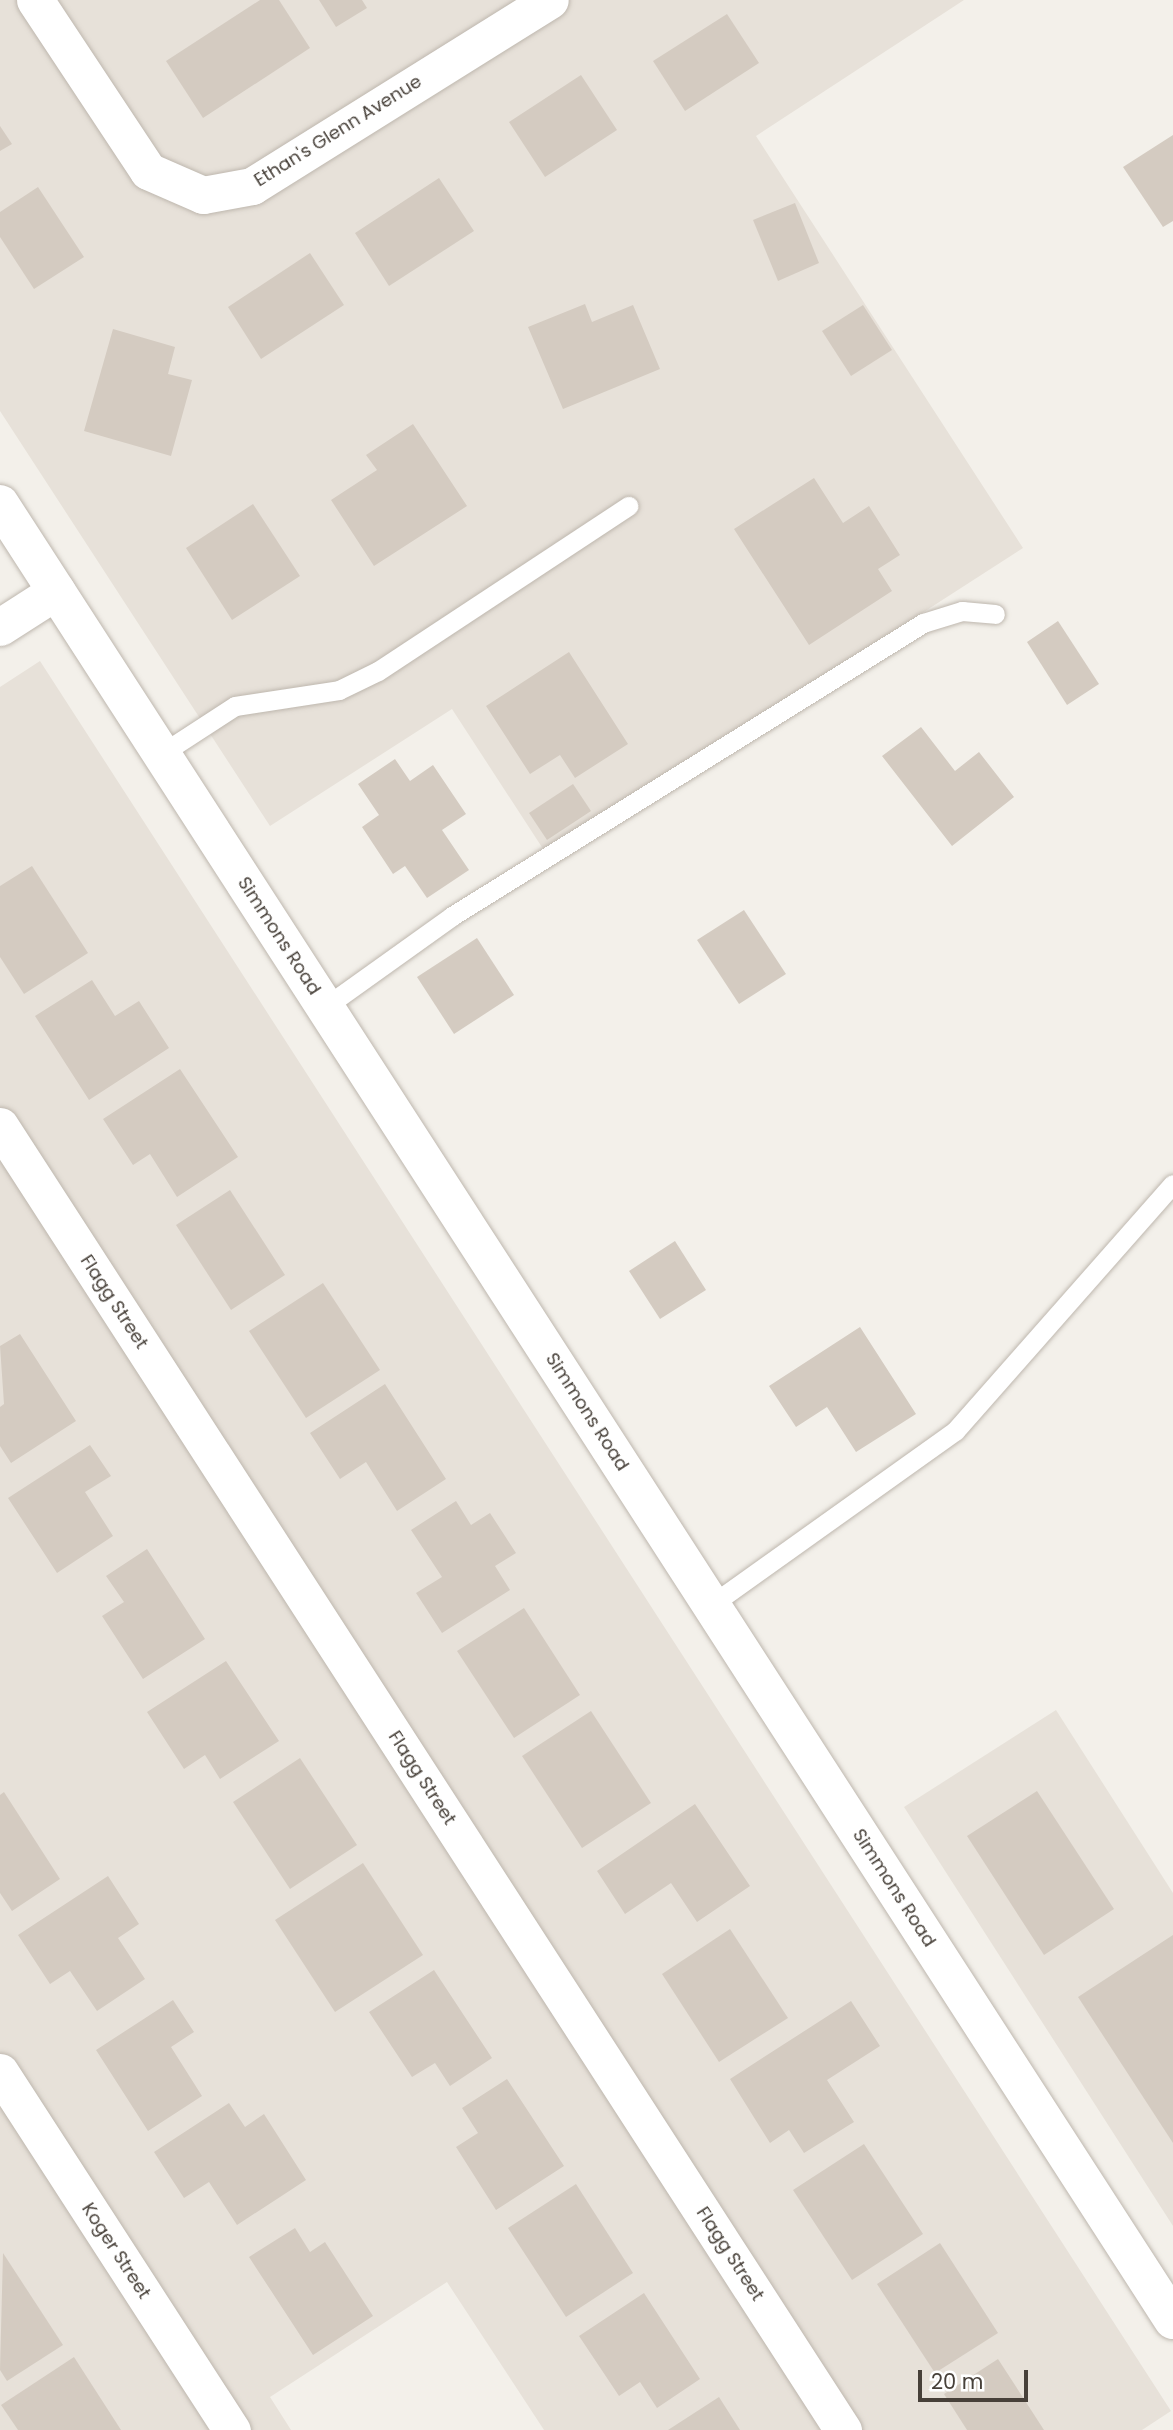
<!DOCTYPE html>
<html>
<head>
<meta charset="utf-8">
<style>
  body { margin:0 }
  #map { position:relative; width:1173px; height:2430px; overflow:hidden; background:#f3f0ea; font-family:Poppins,sans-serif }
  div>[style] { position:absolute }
  .residential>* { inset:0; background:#e7e1d9 }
  .building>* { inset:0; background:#d4cbc1 }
  .roads { filter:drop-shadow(0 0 2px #beb7ae) drop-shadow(0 0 2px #beb7ae) }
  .service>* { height:19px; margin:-9.5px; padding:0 9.5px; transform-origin:9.5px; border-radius:9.5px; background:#fff }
  .minor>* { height:37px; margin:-18.5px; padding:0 18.5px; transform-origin:18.5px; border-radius:18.5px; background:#fff }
  .tertiary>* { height:38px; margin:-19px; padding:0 19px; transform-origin:19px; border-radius:19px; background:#fff }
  span { translate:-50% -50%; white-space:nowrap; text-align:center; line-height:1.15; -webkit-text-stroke:5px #fff; paint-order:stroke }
  .street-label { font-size:18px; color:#474039 }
  .scale { position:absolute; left:918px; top:2370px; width:110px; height:32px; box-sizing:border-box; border:4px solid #474039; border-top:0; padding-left:9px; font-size:21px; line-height:24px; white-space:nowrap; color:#474039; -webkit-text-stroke:5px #fff; paint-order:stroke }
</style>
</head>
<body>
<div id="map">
  <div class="residential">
    <div style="clip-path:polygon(0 0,964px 0,756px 136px,1023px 548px,547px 855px,452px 709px,270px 826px,0 411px)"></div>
    <div style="clip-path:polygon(40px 661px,1171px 2411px,1142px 2430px,544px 2430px,447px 2282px,270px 2397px,291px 2430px,0 2430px,0 687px)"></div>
    <div style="clip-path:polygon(1056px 1710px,1173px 1893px,1173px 2226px,904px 1807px)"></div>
  </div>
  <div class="building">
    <div style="clip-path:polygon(260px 0,279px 0,310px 48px,203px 118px,166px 61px)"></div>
    <div style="clip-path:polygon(319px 0,362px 0,367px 8px,336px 27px)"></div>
    <div style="clip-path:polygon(727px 14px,759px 63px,685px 111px,653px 61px)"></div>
    <div style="clip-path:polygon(581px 75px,617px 130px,545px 177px,509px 122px)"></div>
    <div style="clip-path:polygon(0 126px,12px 144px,0 151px)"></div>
    <div style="clip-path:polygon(1173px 135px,1173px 221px,1163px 227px,1123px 167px)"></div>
    <div style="clip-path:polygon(439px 178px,474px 231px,389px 286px,355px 233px)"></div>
    <div style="clip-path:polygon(38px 187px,84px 257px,34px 289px,0 237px,0 212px)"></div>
    <div style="clip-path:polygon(795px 203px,819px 263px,778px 281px,753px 220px)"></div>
    <div style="clip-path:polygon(310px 253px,344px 305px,261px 359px,228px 307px)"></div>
    <div style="clip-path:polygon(585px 304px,592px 322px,633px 305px,660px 369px,563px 409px,528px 327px)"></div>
    <div style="clip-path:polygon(863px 305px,892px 350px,851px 376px,822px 331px)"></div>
    <div style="clip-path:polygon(113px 329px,175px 347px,168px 374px,192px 380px,171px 456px,84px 431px)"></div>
    <div style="clip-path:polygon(413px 424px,467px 506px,374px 566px,331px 500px,377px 470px,366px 455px)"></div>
    <div style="clip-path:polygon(814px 478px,843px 523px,869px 506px,900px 555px,878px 569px,892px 591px,809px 645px,734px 529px)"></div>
    <div style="clip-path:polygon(253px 504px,300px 576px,232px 620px,186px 548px)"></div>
    <div style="clip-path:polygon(1058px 621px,1099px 684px,1067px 705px,1027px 642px)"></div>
    <div style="clip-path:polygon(569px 652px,628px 744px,575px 778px,560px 755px,530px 774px,486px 706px)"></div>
    <div style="clip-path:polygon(921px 727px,955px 771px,979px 752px,1014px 797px,952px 846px,882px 756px)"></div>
    <div style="clip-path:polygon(395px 759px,410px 781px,433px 765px,466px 814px,442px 830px,469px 870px,427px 898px,405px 866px,393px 874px,362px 827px,379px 815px,358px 784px)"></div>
    <div style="clip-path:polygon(573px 784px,591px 811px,547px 840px,529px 813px)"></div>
    <div style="clip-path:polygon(32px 866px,88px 953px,24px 994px,0 957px,0 886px)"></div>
    <div style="clip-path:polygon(744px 910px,786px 974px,739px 1004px,697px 940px)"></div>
    <div style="clip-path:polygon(477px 938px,514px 995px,454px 1034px,417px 977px)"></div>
    <div style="clip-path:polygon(92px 980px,115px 1016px,139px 1001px,169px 1048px,89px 1100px,35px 1016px)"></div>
    <div style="clip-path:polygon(180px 1069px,238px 1157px,177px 1197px,150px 1154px,133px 1165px,103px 1119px)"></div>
    <div style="clip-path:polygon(230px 1190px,285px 1275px,231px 1310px,176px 1225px)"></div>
    <div style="clip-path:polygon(675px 1241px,706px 1290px,660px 1319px,629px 1271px)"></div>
    <div style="clip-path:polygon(323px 1283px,380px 1370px,306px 1418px,249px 1331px)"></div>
    <div style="clip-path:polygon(860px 1327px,916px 1414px,856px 1452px,827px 1407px,796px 1427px,769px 1386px)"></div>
    <div style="clip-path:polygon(20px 1334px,76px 1421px,11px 1463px,0 1446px,0 1407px,4px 1404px,0 1346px)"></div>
    <div style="clip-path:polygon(385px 1384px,446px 1479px,397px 1511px,366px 1462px,340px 1479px,310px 1433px)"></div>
    <div style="clip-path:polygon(90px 1445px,111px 1476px,85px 1492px,113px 1536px,57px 1573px,8px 1498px)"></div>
    <div style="clip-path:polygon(456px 1501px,471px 1525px,490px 1513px,516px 1553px,495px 1566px,510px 1590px,442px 1633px,416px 1593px,442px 1577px,411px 1530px)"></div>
    <div style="clip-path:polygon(147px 1549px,205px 1639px,143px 1679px,102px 1616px,124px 1602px,106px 1576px)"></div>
    <div style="clip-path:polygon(524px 1608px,580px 1695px,514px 1738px,457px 1651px)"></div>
    <div style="clip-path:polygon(226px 1661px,279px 1741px,220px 1779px,205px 1755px,184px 1769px,147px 1712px)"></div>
    <div style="clip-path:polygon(591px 1711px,651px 1803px,582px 1848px,522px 1756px)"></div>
    <div style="clip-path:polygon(300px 1758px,357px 1845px,290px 1889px,233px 1802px)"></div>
    <div style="clip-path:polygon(1037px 1791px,1114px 1909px,1044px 1955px,967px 1836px)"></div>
    <div style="clip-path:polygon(4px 1792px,60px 1879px,12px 1911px,0 1893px,0 1795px)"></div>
    <div style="clip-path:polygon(695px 1804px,750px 1886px,697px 1922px,671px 1883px,625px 1914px,597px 1871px)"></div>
    <div style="clip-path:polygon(363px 1863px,423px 1955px,335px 2012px,275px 1920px)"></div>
    <div style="clip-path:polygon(108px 1876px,139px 1924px,118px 1938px,145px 1979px,97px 2011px,70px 1971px,50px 1984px,18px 1935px)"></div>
    <div style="clip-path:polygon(730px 1929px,788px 2018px,719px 2062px,662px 1974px)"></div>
    <div style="clip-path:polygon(1173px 1935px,1173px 2143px,1078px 1997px)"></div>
    <div style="clip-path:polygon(434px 1970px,492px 2058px,450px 2086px,435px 2063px,412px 2077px,369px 2012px)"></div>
    <div style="clip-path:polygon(173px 2000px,194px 2032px,171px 2047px,202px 2096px,148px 2131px,96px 2050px)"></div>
    <div style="clip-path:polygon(851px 2001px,880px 2046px,827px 2080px,854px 2122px,804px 2153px,789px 2130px,770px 2143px,730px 2079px)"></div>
    <div style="clip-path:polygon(507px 2079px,564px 2166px,496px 2210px,456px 2147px,478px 2133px,462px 2108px)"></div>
    <div style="clip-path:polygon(229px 2103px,245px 2127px,264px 2114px,306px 2180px,237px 2225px,209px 2182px,184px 2198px,154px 2152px)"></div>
    <div style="clip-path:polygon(864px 2144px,923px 2234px,852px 2280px,793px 2190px)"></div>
    <div style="clip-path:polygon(576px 2184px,633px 2273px,566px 2317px,508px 2228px)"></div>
    <div style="clip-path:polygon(295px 2228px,310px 2252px,325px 2242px,373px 2316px,313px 2355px,249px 2257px)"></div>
    <div style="clip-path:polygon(940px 2243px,998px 2333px,935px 2373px,877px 2284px)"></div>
    <div style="clip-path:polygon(3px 2253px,63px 2345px,7px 2381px,0 2370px)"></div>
    <div style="clip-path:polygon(644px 2293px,700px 2379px,657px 2408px,640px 2382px,619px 2396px,579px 2336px)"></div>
    <div style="clip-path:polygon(74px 2357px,121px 2430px,18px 2430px,1px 2405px)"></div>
    <div style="clip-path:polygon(998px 2359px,1044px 2430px,967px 2430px,944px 2394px)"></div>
    <div style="clip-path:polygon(719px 2397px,740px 2430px,668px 2430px)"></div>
  </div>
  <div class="roads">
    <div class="service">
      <div style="left:161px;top:754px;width:88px;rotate:-33deg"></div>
      <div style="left:235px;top:706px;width:105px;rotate:-8.7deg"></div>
      <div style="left:339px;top:690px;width:43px;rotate:-26deg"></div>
      <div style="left:378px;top:671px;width:300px;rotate:-33.4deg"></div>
      <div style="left:325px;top:1007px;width:156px;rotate:-35.6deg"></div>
      <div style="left:452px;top:916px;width:555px;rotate:-31.88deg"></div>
      <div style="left:923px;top:623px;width:41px;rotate:-17.1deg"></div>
      <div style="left:962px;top:611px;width:33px;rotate:5deg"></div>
      <div style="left:711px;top:1605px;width:300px;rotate:-35.5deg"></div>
      <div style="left:955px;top:1431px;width:329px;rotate:-48.6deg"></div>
    </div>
    <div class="minor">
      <div style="left:35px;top:0;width:205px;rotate:56.5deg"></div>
      <div style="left:148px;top:171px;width:60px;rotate:23.6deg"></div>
      <div style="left:203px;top:195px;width:50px;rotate:-10.4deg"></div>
      <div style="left:252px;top:186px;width:351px;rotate:-32deg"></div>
      <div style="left:0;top:627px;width:67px;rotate:-32.7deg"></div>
      <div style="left:0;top:1126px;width:1553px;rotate:57.12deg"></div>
      <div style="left:0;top:2072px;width:427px;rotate:57.1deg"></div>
    </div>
    <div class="tertiary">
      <div style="left:0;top:504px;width:2162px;rotate:57.14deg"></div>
    </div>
  </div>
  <div class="street-label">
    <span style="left:338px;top:131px;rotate:-32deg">Ethan's Glenn Avenue</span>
    <span style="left:279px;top:936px;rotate:57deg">Simmons Road</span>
    <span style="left:114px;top:1302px;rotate:57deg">Flagg Street</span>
    <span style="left:587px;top:1412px;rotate:57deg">Simmons Road</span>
    <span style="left:422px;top:1778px;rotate:57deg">Flagg Street</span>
    <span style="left:894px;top:1888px;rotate:57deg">Simmons Road</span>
    <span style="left:116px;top:2251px;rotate:57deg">Koger Street</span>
    <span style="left:730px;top:2254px;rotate:57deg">Flagg Street</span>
  </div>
  <div class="scale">20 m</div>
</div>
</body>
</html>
